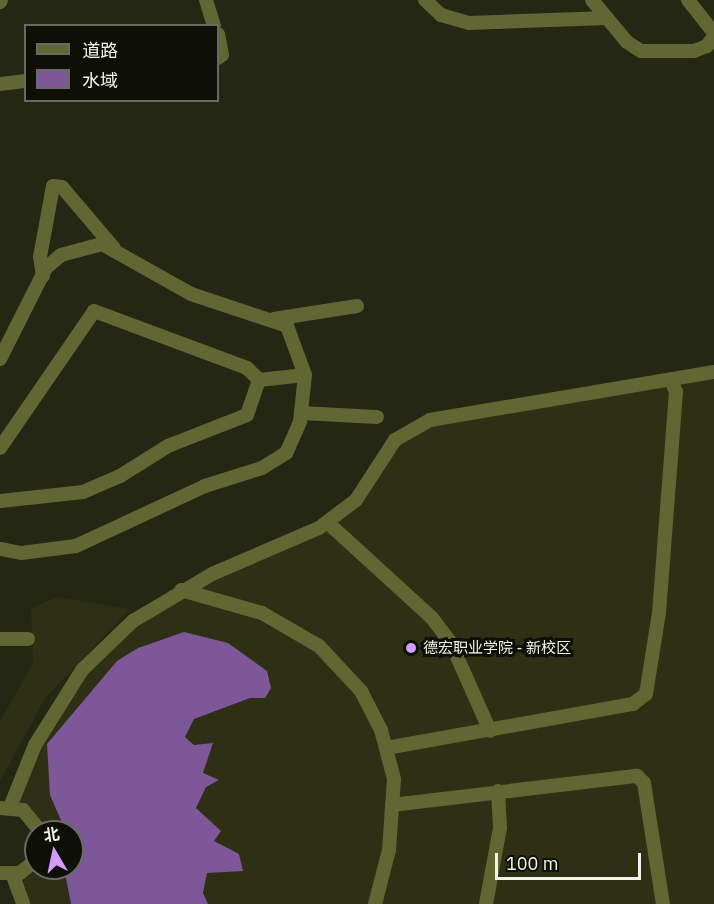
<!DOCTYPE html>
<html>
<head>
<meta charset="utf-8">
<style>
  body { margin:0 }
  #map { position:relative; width:714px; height:904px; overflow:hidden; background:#242713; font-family:"IBM Plex Sans","Noto Sans SC",sans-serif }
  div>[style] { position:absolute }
  .built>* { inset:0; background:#2d3015 }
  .water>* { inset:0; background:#7e5798 }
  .minor>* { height:14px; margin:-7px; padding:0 7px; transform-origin:7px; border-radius:7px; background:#616732 }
  .dots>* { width:16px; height:16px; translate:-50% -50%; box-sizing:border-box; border:3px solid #0e0f07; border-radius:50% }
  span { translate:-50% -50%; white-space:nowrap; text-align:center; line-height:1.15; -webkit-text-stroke:6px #0e0f07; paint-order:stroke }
  .poi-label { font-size:15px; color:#f2f4e7 }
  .left { translate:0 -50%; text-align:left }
  .legend { position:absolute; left:24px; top:24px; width:195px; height:78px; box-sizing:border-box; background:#0e0f07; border:2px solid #696b61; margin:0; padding:8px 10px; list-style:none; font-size:18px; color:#f2f4e7 }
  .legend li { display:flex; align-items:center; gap:12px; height:30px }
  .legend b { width:30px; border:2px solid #696b61 }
  .north { position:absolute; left:24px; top:820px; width:60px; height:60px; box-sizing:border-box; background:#0e0f07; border:2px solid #696b61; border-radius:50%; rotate:351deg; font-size:16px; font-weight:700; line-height:24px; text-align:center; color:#f2f4e7 }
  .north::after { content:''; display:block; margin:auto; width:21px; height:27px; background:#d59cfb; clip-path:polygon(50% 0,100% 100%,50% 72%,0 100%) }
  .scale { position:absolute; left:495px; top:853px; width:146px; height:27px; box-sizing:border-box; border:3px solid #f2f4e7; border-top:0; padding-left:8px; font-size:18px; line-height:21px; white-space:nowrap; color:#f2f4e7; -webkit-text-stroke:4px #0e0f07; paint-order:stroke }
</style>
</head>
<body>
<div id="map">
  <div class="built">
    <div style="clip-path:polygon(714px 376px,714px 904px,31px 904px,23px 882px,28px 873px,72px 868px,72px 832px,40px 832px,15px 795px,62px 696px,124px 635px,207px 581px,332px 528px,364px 494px,395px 445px,440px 423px)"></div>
    <div style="clip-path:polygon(56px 597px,130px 609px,46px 697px,0 781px,0 721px,33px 664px,31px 609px)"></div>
  </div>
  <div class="water">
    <div style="clip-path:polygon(184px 632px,228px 643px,267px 671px,271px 688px,265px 698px,250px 698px,194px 719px,185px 737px,194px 745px,213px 743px,203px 773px,219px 780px,206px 787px,196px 808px,221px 831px,214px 841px,239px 854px,243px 871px,207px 873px,203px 893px,208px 904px,71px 904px,64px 868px,72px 868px,72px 832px,66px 832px,50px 795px,47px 744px,117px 661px,138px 648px)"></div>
  </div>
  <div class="minor">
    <div style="left:206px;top:0;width:27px;rotate:73deg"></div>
    <div style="left:425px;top:0;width:22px;rotate:43deg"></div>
    <div style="left:441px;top:15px;width:29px;rotate:16deg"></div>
    <div style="left:469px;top:23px;width:138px;rotate:-2.1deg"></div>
    <div style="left:592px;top:0;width:55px;rotate:50.2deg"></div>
    <div style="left:627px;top:42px;width:17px;rotate:33deg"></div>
    <div style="left:641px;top:51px;width:53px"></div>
    <div style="left:694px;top:51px;width:14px;rotate:-21deg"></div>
    <div style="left:707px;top:46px;width:12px;rotate:-55deg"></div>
    <div style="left:688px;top:0;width:42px;rotate:51.8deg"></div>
    <div style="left:0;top:2px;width:2px;rotate:-63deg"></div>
    <div style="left:218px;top:34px;width:21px;rotate:79deg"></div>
    <div style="left:222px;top:55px;width:5px;rotate:143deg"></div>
    <div style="left:0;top:84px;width:26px;rotate:-7deg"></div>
    <div style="left:43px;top:276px;width:19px;rotate:-99deg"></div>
    <div style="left:40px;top:257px;width:72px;rotate:-79.6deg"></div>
    <div style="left:53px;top:186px;width:9px;rotate:6deg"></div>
    <div style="left:62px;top:187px;width:80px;rotate:49.6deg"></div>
    <div style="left:274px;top:319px;width:84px;rotate:-8.9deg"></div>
    <div style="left:0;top:359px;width:102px;rotate:-63.2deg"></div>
    <div style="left:46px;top:268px;width:20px;rotate:-41deg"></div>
    <div style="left:61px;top:255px;width:42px;rotate:-15deg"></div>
    <div style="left:102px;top:244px;width:102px;rotate:29.3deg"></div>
    <div style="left:191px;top:294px;width:101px;rotate:18.4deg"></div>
    <div style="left:287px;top:326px;width:52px;rotate:69.8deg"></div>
    <div style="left:305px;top:375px;width:47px;rotate:96.1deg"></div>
    <div style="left:300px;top:422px;width:34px;rotate:114deg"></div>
    <div style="left:286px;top:453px;width:28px;rotate:148deg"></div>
    <div style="left:262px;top:468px;width:60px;rotate:162.5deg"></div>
    <div style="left:205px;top:486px;width:142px;rotate:155.1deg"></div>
    <div style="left:76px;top:546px;width:55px;rotate:172.7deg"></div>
    <div style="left:21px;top:553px;width:21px;rotate:-169deg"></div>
    <div style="left:259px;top:380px;width:46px;rotate:-6.2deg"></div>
    <div style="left:301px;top:413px;width:76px;rotate:3deg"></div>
    <div style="left:0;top:448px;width:166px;rotate:-55.5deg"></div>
    <div style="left:94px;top:311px;width:163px;rotate:20.4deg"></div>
    <div style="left:247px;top:368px;width:17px;rotate:45deg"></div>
    <div style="left:259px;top:380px;width:37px;rotate:109deg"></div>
    <div style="left:247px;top:415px;width:85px;rotate:158.6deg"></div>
    <div style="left:168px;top:446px;width:57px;rotate:148deg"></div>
    <div style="left:120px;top:476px;width:40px;rotate:156.6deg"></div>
    <div style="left:83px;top:492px;width:83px;rotate:173.8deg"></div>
    <div style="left:327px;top:522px;width:142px;rotate:42.4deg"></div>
    <div style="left:432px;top:618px;width:31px;rotate:53deg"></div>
    <div style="left:451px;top:643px;width:96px;rotate:66.1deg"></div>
    <div style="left:181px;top:590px;width:84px;rotate:15.9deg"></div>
    <div style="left:262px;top:613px;width:66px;rotate:30.1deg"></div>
    <div style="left:319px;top:646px;width:62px;rotate:47deg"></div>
    <div style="left:361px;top:691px;width:44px;rotate:62.9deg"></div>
    <div style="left:381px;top:730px;width:51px;rotate:75.1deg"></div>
    <div style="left:394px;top:779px;width:71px;rotate:94deg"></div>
    <div style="left:389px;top:850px;width:56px;rotate:104.5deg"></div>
    <div style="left:0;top:639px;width:28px"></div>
    <div style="left:386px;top:748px;width:251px;rotate:-10.1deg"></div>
    <div style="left:633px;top:704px;width:16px;rotate:-38deg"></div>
    <div style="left:646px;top:694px;width:82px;rotate:-80.9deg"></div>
    <div style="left:659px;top:613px;width:222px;rotate:-85.6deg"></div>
    <div style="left:676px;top:392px;width:13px;rotate:-113deg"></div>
    <div style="left:392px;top:805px;width:247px;rotate:-6.8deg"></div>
    <div style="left:637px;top:776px;width:10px;rotate:45deg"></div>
    <div style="left:644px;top:783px;width:122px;rotate:81.1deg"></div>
    <div style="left:10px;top:807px;width:67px;rotate:-68deg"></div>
    <div style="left:35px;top:745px;width:89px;rotate:-57.9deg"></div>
    <div style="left:82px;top:670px;width:71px;rotate:-43.9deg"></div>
    <div style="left:133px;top:621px;width:92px;rotate:-30.7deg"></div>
    <div style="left:212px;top:574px;width:116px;rotate:-23.3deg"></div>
    <div style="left:319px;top:528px;width:46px;rotate:-37.1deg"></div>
    <div style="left:356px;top:500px;width:72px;rotate:-57deg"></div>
    <div style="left:395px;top:440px;width:40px;rotate:-29.7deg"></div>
    <div style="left:430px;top:420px;width:288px;rotate:-9.6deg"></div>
    <div style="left:0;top:808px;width:23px;rotate:5deg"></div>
    <div style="left:23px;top:810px;width:28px;rotate:51deg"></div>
    <div style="left:0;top:873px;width:20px"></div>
    <div style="left:20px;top:873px;width:21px;rotate:-39deg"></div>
    <div style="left:12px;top:873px;width:33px;rotate:70deg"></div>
    <div style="left:486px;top:904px;width:77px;rotate:-79.6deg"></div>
    <div style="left:500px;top:828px;width:37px;rotate:-93deg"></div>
  </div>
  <div class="dots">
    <div style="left:411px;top:648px;background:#d59cfb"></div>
  </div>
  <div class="poi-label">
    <span class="left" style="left:423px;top:648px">德宏职业学院 - 新校区</span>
  </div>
  <ul class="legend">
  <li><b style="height:8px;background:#616732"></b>道路</li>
  <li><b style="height:16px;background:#7e5798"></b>水域</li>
  </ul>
  <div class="north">北</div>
  <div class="scale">100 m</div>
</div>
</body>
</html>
